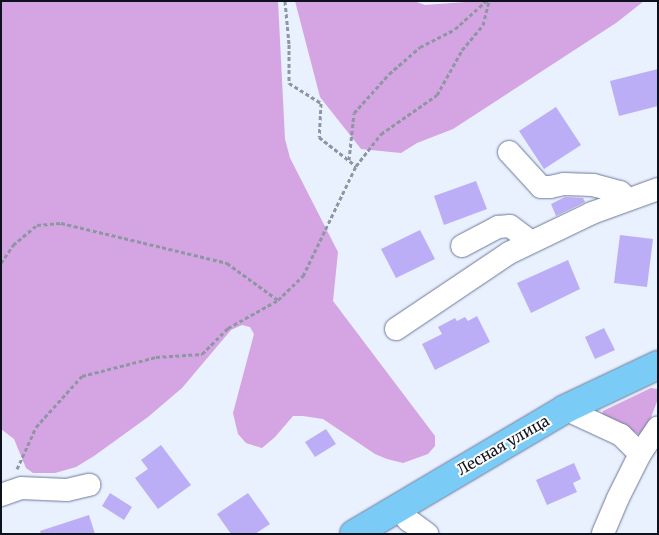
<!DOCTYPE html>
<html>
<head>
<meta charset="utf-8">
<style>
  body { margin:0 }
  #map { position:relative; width:659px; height:535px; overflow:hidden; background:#e9f0fe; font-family:Merriweather,serif }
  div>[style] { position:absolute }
  .forest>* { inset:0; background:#d5a4e2 }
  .building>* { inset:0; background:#bcaef6 }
  .path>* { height:3px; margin-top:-1.5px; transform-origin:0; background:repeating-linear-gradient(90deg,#8f96a3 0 4px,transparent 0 6.5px) }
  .roads { filter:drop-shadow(0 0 1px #6c7998) drop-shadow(0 0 1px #6c7998) }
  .minor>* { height:22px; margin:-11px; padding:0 11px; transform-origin:11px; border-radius:11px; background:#fff }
  .major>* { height:28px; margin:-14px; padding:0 14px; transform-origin:14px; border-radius:14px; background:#7accf7 }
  span { translate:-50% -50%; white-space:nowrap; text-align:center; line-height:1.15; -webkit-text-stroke:4px #fdfdfd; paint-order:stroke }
  .street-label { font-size:15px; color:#0d121e }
  .frame { position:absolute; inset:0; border:2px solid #0d121e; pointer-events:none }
</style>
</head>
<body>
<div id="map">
  <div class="forest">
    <div style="clip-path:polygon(1px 1px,278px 1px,285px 139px,290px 158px,338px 252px,333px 301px,435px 436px,435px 446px,428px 454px,403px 463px,387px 459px,375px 454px,323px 419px,303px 416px,293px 416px,275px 437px,262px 448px,246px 443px,238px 434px,233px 413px,254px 334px,250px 327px,242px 325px,231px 330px,182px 388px,148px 417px,94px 456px,76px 467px,55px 473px,33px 473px,26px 468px,14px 439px,1px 429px)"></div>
    <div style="clip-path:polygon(295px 1px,414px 1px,425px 5px,479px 1px,644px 1px,616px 23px,453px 129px,417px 143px,401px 153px,361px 149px,320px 97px)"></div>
    <div style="clip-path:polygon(651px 388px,658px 389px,658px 399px,650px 420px,640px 435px,602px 414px,603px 411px)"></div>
  </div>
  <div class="building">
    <div style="clip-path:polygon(658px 69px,658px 106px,619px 116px,610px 81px)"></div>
    <div style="clip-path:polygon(556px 107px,581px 145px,544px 169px,519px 131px)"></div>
    <div style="clip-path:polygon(476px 181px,487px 209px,444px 225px,434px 196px)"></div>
    <div style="clip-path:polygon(565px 197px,583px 198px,585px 202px,556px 216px,551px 204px)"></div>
    <div style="clip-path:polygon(420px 230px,435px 259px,396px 278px,381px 249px)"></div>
    <div style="clip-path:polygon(620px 235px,653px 239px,647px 287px,614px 283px)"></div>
    <div style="clip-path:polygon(568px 260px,580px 289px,531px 313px,517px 283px)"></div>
    <div style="clip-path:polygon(477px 316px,490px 342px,435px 370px,422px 344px,442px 334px,438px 327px,455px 318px,457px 321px,465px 317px,468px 321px)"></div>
    <div style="clip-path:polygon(604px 328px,615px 350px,595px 359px,585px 337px)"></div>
    <div style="clip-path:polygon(326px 429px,336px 444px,315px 457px,305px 442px)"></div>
    <div style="clip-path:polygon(161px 445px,191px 485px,158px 509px,135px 478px,148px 469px,141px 460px)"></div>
    <div style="clip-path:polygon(574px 463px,581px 479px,573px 483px,577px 492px,547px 505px,536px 480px)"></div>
    <div style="clip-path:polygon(110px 493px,132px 507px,124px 520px,102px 506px)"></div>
    <div style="clip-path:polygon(248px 493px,270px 524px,255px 534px,231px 534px,217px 514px)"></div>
    <div style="clip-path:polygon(89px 515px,95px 534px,41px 534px,40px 531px)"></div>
  </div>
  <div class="path">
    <div style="left:285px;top:1px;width:43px;rotate:84.7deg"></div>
    <div style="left:289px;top:44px;width:39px;rotate:90deg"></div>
    <div style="left:289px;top:83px;width:38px;rotate:32deg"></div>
    <div style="left:321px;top:103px;width:34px;rotate:93deg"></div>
    <div style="left:319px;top:137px;width:47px;rotate:38.1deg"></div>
    <div style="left:349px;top:160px;width:47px;rotate:-83.9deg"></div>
    <div style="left:354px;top:113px;width:52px;rotate:-48.1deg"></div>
    <div style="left:389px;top:74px;width:41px;rotate:-41.1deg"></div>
    <div style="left:420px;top:47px;width:39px;rotate:-27deg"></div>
    <div style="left:455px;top:29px;width:42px;rotate:-42.1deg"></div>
    <div style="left:1px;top:263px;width:22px;rotate:-56deg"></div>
    <div style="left:13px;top:245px;width:31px;rotate:-40deg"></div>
    <div style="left:37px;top:225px;width:24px;rotate:-5deg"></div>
    <div style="left:61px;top:223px;width:171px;rotate:13.5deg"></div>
    <div style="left:227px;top:263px;width:63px;rotate:36deg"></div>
    <div style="left:278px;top:300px;width:35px;rotate:-44deg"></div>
    <div style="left:303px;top:276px;width:122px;rotate:-64.3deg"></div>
    <div style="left:356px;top:166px;width:41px;rotate:-52deg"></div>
    <div style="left:381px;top:134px;width:68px;rotate:-34.9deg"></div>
    <div style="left:437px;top:95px;width:51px;rotate:-60.9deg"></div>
    <div style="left:462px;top:50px;width:33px;rotate:-50deg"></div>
    <div style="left:483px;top:25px;width:25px;rotate:-76deg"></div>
    <div style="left:17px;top:469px;width:46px;rotate:-65.7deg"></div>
    <div style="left:36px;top:427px;width:69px;rotate:-48deg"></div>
    <div style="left:82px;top:376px;width:76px;rotate:-14.4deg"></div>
    <div style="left:156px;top:357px;width:46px;rotate:-3.7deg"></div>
    <div style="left:202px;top:354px;width:37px;rotate:-45deg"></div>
    <div style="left:228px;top:328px;width:57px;rotate:-29.2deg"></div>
  </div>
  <div class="roads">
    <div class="minor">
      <div style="left:509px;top:152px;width:47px;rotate:47.6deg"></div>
      <div style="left:541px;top:187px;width:9px"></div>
      <div style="left:550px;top:187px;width:14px;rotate:-12deg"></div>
      <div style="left:564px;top:184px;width:29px;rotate:2deg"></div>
      <div style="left:593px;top:185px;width:28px;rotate:15deg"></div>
      <div style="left:620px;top:192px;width:11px;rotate:41deg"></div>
      <div style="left:462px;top:246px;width:41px;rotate:-27.8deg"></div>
      <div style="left:498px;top:227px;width:12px;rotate:-5deg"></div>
      <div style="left:510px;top:226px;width:26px;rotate:37deg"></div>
      <div style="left:396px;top:329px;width:136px;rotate:-33.9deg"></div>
      <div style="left:509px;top:253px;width:92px;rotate:-25.7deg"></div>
      <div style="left:592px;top:213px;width:70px;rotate:-20deg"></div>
      <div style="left:565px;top:409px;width:62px;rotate:24.9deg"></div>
      <div style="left:621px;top:435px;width:27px;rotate:45deg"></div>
      <div style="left:640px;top:454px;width:49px;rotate:116.6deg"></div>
      <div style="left:618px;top:498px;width:39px;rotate:113deg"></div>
      <div style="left:640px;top:454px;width:32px;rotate:-56deg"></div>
      <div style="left:1px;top:495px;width:21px;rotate:-19deg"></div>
      <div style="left:21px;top:488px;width:46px;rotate:2.5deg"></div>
      <div style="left:67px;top:490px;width:23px;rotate:-13deg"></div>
      <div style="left:397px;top:507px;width:17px;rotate:50deg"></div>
      <div style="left:408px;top:520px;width:24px;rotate:36deg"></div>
    </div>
    <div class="major">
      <div style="left:354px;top:534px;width:245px;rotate:-30.6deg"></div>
      <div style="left:565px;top:409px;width:103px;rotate:-25.3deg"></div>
    </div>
  </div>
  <div class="street-label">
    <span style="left:503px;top:445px;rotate:-30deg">Лесная улица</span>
  </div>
  <div class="frame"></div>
</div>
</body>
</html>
